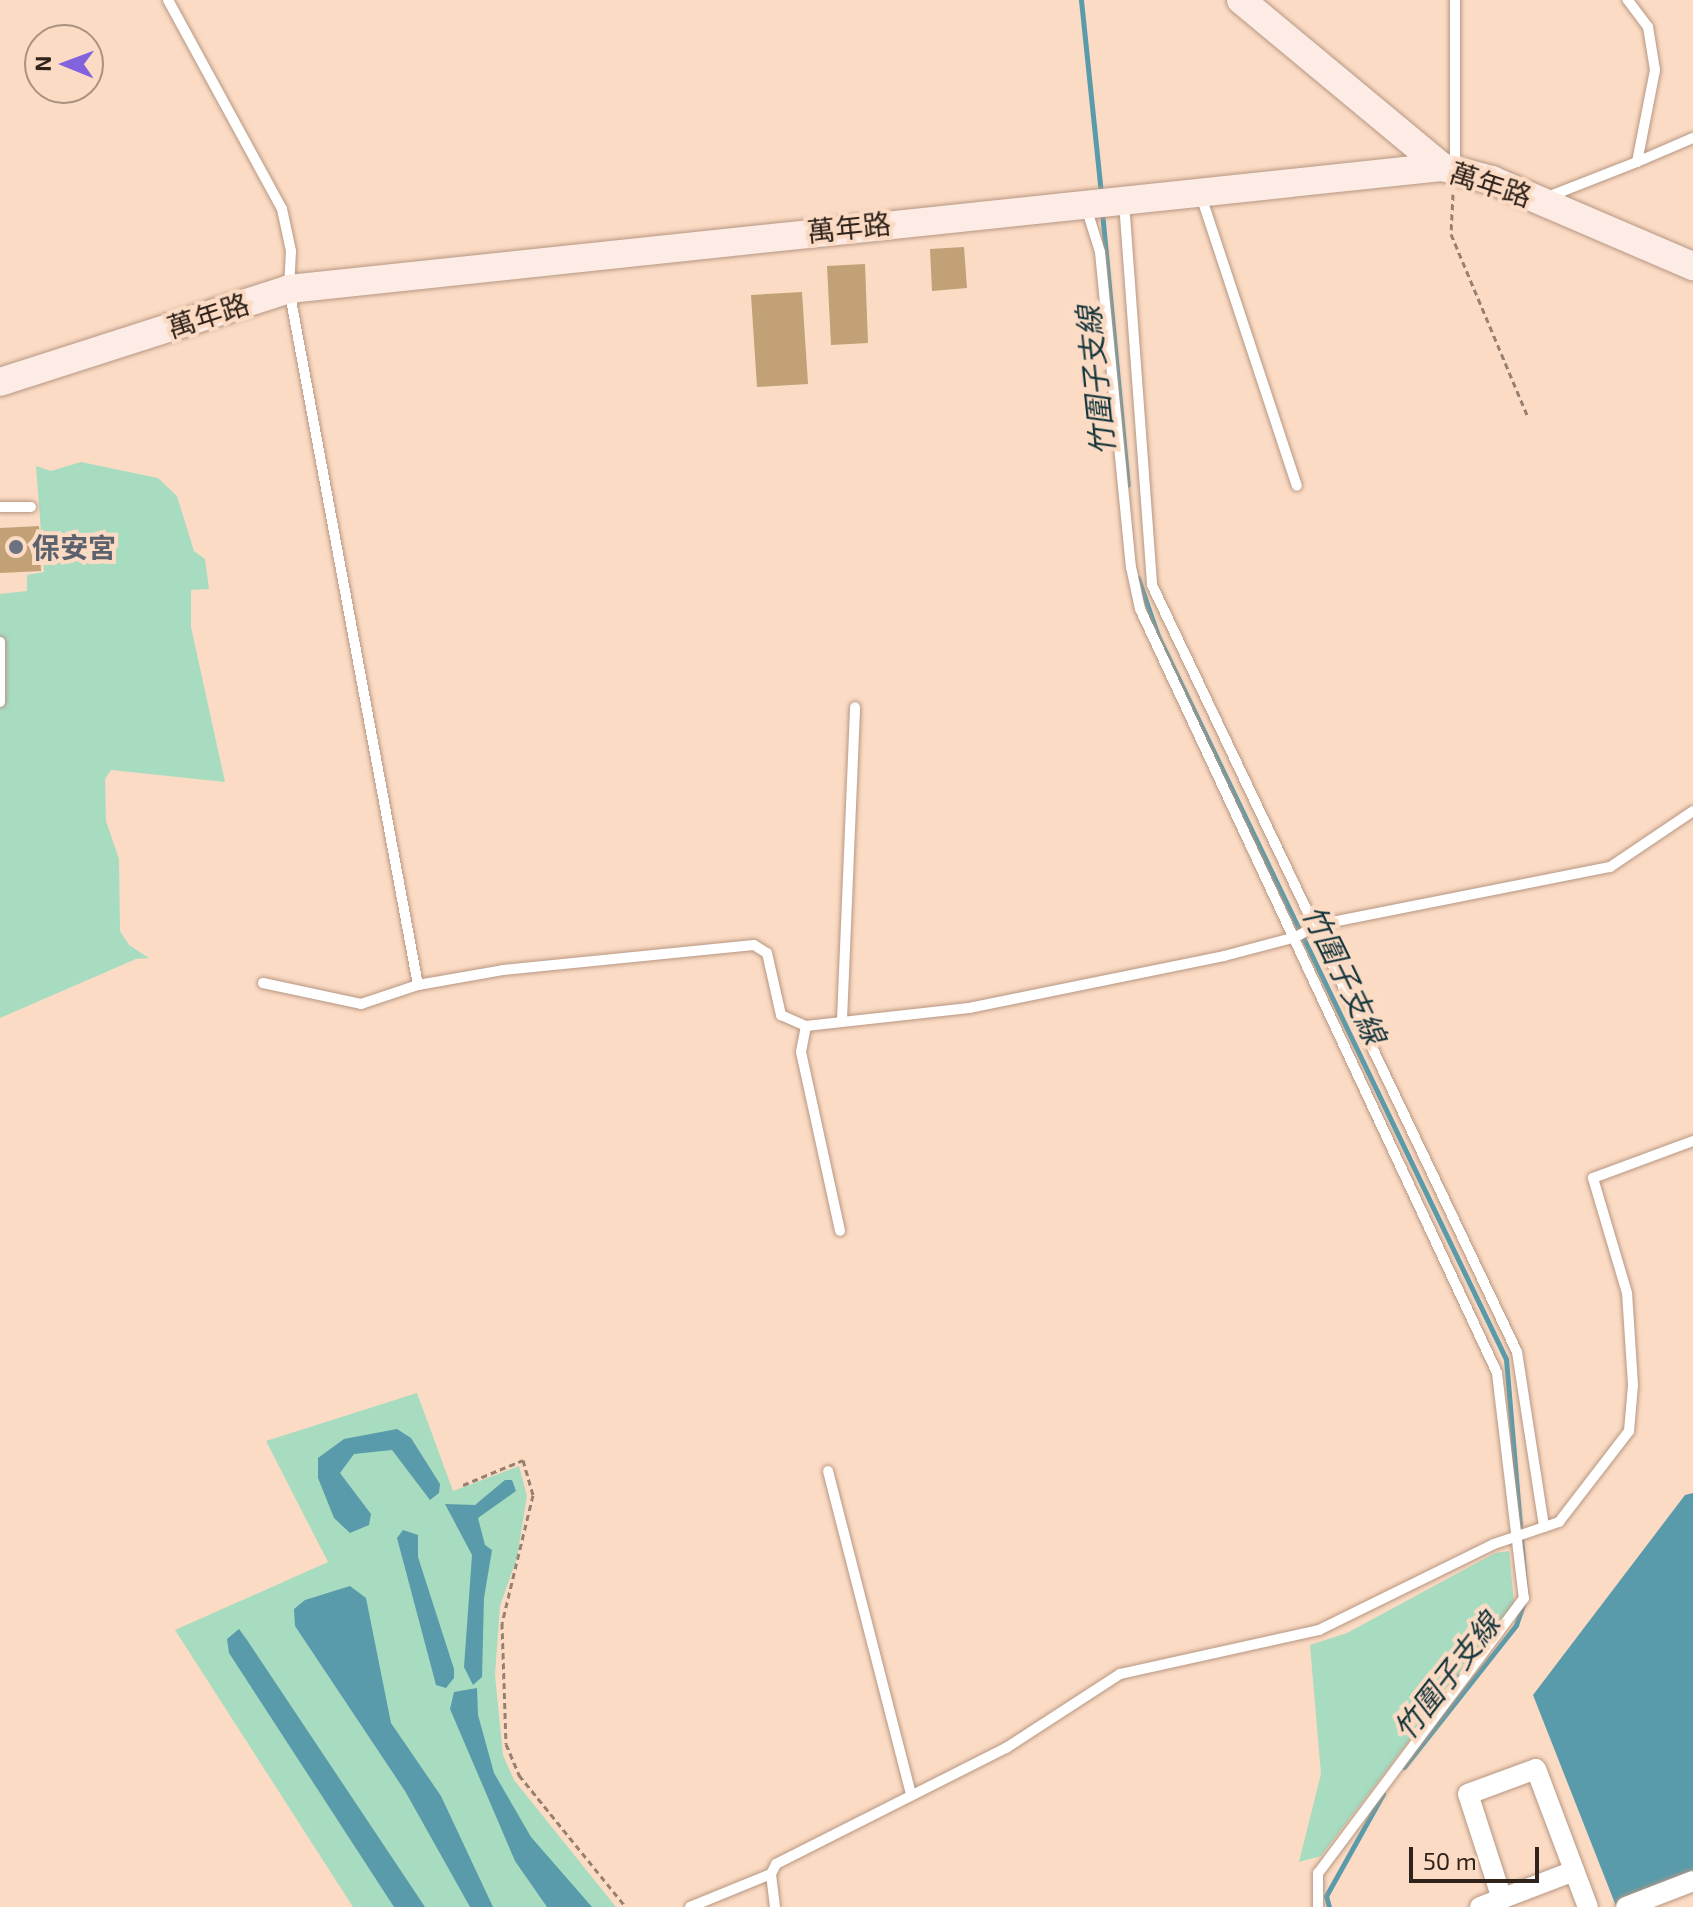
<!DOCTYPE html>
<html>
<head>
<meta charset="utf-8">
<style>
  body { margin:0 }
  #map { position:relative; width:1693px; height:1907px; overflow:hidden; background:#fcdbc4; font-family:"Exo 2","Noto Sans TC",sans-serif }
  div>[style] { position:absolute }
  .green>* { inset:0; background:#a7dcc1 }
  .water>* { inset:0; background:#599baa }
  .stream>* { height:5px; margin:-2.5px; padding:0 2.5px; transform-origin:2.5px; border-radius:2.5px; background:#599baa }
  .building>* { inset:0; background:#c1a175 }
  .path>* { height:3px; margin-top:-1.5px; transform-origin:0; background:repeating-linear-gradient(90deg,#978070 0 6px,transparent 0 10px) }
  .roads { filter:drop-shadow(0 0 2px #b69782) drop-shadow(0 0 2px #b69782) }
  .lane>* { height:10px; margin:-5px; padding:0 5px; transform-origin:5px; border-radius:5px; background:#fff }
  .street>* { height:20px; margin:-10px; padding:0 10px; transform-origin:10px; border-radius:10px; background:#fff }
  .secondary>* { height:28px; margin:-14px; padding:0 14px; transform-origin:14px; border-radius:14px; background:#fcece5 }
  .dots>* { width:22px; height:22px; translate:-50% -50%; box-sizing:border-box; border:4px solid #fcdbc4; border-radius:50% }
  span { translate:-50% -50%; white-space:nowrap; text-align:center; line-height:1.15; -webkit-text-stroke:8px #fcdbc4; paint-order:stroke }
  .street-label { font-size:28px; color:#2f231b }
  .worship-label { font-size:28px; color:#5b616d; font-weight:700 }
  .left { translate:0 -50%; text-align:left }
  .water-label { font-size:30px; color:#14353c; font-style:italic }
  .north { position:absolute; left:24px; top:24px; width:80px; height:80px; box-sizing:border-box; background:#fcdbc4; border:2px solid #aa9180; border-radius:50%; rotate:271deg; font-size:22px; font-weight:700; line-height:32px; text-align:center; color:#2f231b }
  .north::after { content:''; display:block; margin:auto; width:28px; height:36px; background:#8262dd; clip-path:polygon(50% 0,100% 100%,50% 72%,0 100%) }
  .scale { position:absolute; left:1409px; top:1847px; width:130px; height:36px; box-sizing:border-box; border:4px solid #2f231b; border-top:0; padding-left:10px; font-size:24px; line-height:28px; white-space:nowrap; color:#2f231b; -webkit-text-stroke:6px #fcdbc4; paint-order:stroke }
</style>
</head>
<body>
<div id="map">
  <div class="green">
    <div style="clip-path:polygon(81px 462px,158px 478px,177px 496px,194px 551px,205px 559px,209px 589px,191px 590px,191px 627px,225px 782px,111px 770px,105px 779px,106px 821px,119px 859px,120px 931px,129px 945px,149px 958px,136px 959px,0 1018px,0 594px,27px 591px,27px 575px,44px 572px,36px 466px,51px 471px)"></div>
    <div style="clip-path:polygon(417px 1393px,453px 1491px,519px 1466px,527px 1496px,517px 1558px,500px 1606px,495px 1675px,503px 1755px,514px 1780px,616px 1907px,353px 1907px,175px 1630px,328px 1562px,266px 1441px)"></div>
    <div style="clip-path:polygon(1509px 1551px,1514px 1603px,1321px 1856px,1299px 1862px,1321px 1774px,1310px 1645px,1347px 1633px,1495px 1553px)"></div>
  </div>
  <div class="water">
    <div style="clip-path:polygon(397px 1429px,411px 1438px,440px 1484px,439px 1493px,430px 1500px,392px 1450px,354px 1454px,340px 1473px,371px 1514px,369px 1525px,350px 1533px,334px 1518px,318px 1478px,318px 1458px,344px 1439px)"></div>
    <div style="clip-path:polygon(505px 1480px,512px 1480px,516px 1491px,478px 1518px,485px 1545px,492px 1550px,484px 1598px,482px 1677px,473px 1685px,464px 1667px,472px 1555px,445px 1504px,475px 1505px)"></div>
    <div style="clip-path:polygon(1693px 1493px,1693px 1875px,1616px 1906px,1533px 1695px,1685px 1495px)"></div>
    <div style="clip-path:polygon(403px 1530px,418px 1535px,418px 1557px,454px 1669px,454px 1678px,446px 1688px,436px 1685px,397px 1538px)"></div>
    <div style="clip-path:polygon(350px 1586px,366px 1598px,391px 1723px,441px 1796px,493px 1907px,470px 1907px,405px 1791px,295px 1626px,294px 1609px,305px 1600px)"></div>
    <div style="clip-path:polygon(239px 1629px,247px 1640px,425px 1907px,394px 1907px,229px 1653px,227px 1639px)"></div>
    <div style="clip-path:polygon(477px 1688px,478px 1715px,494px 1773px,531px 1837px,592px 1907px,547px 1907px,515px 1861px,450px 1709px,454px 1692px)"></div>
  </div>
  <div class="stream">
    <div style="left:1081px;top:0;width:195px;rotate:84.1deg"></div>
    <div style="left:1102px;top:212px;width:274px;rotate:84.6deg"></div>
    <div style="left:1138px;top:578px;width:61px;rotate:71deg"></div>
    <div style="left:1158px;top:636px;width:802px;rotate:64.3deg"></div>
    <div style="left:1506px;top:1359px;width:238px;rotate:85.2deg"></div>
    <div style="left:1404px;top:1767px;width:181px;rotate:-51.7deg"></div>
    <div style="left:1516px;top:1625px;width:21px;rotate:-71deg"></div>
    <div style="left:1329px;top:1907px;width:11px;rotate:-105deg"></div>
    <div style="left:1326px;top:1896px;width:117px;rotate:-60.8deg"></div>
  </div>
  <div class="building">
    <div style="clip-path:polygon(964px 247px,967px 288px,932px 291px,930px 249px)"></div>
    <div style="clip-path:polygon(865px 264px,868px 343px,831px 345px,827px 266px)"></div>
    <div style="clip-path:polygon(802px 292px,808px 384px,757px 387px,751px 295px)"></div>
    <div style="clip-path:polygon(39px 526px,41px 571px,0 573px,0 528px)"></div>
  </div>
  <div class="path">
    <div style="left:1453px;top:194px;width:40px;rotate:92.9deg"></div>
    <div style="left:1451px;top:234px;width:196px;rotate:67.2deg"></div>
    <div style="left:463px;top:1485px;width:65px;rotate:-22.6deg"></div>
    <div style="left:523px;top:1460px;width:36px;rotate:74deg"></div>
    <div style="left:533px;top:1495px;width:132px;rotate:103.6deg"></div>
    <div style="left:502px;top:1623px;width:121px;rotate:88.1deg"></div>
    <div style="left:506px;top:1744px;width:34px;rotate:67deg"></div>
    <div style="left:519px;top:1775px;width:170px;rotate:51deg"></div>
  </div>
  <div class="roads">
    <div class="lane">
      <div style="left:168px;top:0;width:238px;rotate:61.4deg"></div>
      <div style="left:282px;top:209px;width:43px;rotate:77.9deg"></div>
      <div style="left:291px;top:251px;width:38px;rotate:93deg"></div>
      <div style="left:289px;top:289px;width:708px;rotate:79.5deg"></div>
      <div style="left:1637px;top:162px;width:61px;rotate:-23.2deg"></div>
      <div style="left:1455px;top:167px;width:167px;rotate:-90deg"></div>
      <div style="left:1201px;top:196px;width:305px;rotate:71.7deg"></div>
      <div style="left:1545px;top:198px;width:99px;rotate:-21.4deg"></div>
      <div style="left:1637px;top:162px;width:94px;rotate:-78.9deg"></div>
      <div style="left:1655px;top:70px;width:44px;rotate:-99.2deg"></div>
      <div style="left:1648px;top:27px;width:34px;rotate:-127deg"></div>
      <div style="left:1124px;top:202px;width:384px;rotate:85.8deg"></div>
      <div style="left:1152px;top:585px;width:849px;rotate:64.55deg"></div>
      <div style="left:1517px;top:1352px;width:177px;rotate:81.2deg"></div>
      <div style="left:1086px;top:207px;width:47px;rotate:72.7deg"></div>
      <div style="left:1100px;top:252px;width:317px;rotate:84.4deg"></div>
      <div style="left:1131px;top:567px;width:43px;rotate:77.9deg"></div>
      <div style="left:1140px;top:609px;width:843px;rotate:64.95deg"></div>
      <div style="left:1497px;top:1373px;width:227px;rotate:83.2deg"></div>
      <div style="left:1524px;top:1598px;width:344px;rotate:126.8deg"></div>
      <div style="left:1318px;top:1873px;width:34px;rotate:90deg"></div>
      <div style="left:0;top:507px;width:31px"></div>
      <div style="left:0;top:642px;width:60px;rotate:90deg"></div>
      <div style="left:263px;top:983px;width:100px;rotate:12.1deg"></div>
      <div style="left:361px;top:1004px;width:60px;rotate:-18.4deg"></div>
      <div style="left:418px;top:985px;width:86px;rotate:-10deg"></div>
      <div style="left:503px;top:970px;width:252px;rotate:-5.7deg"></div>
      <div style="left:754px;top:945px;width:15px;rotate:32deg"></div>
      <div style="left:767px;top:953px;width:64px;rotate:77.3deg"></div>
      <div style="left:781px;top:1015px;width:27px;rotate:24deg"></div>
      <div style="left:806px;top:1026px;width:164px;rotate:-6.3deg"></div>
      <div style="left:969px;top:1008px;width:260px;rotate:-11.5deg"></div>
      <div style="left:1224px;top:956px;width:74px;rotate:-14.8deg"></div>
      <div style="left:1296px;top:937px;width:24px;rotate:-30deg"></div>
      <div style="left:1317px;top:925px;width:299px;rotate:-11.2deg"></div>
      <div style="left:1610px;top:867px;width:100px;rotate:-34deg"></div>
      <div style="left:842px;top:1020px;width:313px;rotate:-87.6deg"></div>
      <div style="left:806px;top:1026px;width:26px;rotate:101deg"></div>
      <div style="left:801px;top:1052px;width:183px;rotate:77.7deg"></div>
      <div style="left:828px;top:1471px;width:334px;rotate:75.6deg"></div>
      <div style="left:690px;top:1907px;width:87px;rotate:-22.2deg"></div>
      <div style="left:775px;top:1907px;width:33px;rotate:-97deg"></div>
      <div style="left:771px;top:1874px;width:11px;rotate:-63deg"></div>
      <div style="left:776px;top:1864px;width:258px;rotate:-26.8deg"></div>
      <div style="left:1006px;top:1748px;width:136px;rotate:-33deg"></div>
      <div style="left:1120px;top:1674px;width:204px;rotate:-12.5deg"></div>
      <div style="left:1319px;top:1630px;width:195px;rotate:-26.2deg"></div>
      <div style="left:1494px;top:1544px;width:69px;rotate:-18.7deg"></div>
      <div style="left:1559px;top:1522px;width:115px;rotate:-52.4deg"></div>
      <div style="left:1629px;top:1431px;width:46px;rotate:-85deg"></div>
      <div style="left:1633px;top:1385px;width:92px;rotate:-93.7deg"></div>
      <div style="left:1627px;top:1293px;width:120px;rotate:-106.5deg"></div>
      <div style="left:1593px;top:1178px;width:107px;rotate:-20.3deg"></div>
    </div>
    <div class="street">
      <div style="left:1502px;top:1899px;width:110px;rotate:-107.9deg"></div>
      <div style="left:1468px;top:1794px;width:72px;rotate:-20.2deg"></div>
      <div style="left:1536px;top:1769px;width:147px;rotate:69.4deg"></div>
      <div style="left:1480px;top:1907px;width:101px;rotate:-21deg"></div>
      <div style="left:1626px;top:1907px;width:72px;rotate:-21.2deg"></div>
    </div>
    <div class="secondary">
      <div style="left:1241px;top:0;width:261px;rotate:39.7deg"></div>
      <div style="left:0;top:382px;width:304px;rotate:-17.8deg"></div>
      <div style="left:289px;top:289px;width:1159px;rotate:-6.04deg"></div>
      <div style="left:1442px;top:167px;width:52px;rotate:14.6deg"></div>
      <div style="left:1492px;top:180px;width:219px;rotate:23.2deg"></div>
    </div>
  </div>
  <div class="dots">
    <div style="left:16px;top:547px;background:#6b7280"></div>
  </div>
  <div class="street-label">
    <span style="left:1491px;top:184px;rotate:18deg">萬年路</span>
    <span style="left:849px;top:227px;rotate:-6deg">萬年路</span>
    <span style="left:208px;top:315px;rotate:-18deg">萬年路</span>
  </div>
  <div class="worship-label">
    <span class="left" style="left:32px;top:547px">保安宮</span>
  </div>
  <div class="water-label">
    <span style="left:1095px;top:381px;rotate:-96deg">竹圍子支線</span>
    <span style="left:1345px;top:974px;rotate:64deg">竹圍子支線</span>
    <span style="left:1446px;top:1676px;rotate:-52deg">竹圍子支線</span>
  </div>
  <div class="north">N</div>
  <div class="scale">50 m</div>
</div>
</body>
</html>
